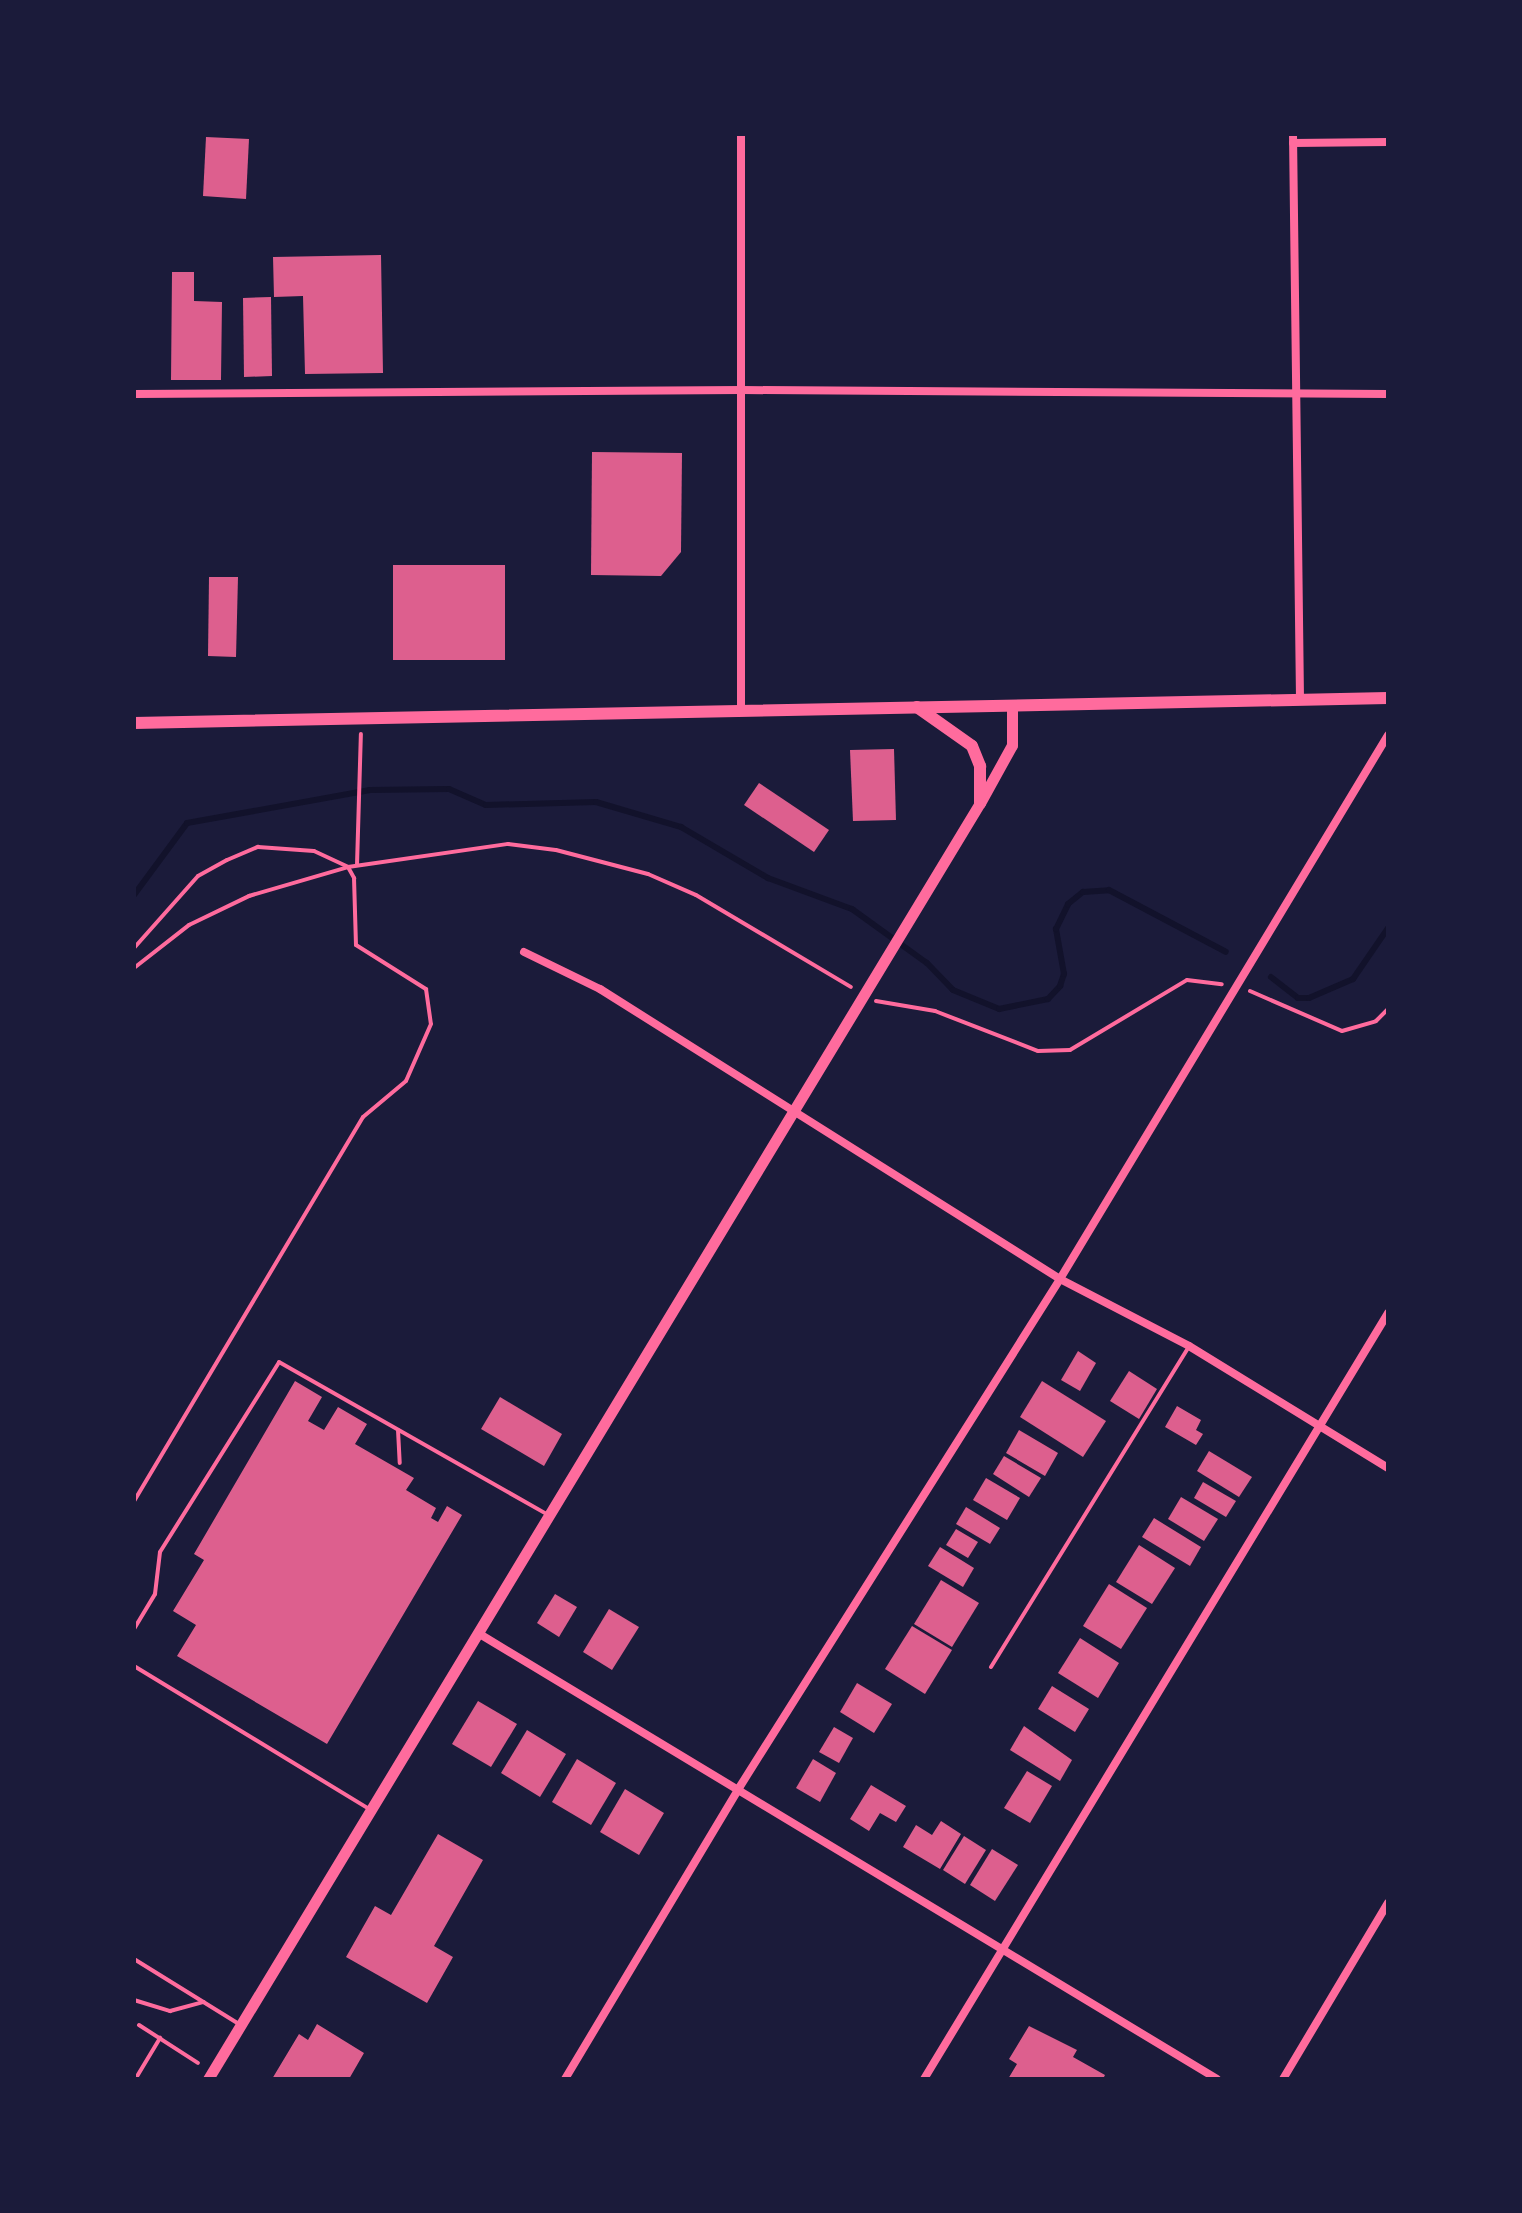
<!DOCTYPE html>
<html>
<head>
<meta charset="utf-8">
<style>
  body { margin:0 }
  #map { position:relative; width:1522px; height:2213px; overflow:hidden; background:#1b1b3a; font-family:"Nunito Sans",sans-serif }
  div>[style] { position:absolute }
  .stream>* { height:6px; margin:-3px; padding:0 3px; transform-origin:3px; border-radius:3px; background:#12122b }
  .building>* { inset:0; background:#dd5f8e }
  .path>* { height:4px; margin:-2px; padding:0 2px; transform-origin:2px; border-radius:2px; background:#ff6b9d }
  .service>* { height:4px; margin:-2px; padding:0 2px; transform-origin:2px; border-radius:2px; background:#ff6b9d }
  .minor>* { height:8px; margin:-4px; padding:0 4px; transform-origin:4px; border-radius:4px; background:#ff6b9d }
  .tertiary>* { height:11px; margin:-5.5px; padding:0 5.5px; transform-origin:5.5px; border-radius:5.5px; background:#ff6b9d }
  .secondary>* { height:12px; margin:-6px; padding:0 6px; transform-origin:6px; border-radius:6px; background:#ff6b9d }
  span { translate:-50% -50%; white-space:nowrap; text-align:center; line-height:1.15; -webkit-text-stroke:6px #1b1b3a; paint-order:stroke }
  .frame { position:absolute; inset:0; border:136px solid #1b1b3a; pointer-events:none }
</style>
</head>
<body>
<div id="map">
  <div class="stream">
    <div style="left:134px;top:895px;width:89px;rotate:-53.6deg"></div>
    <div style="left:187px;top:823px;width:186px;rotate:-10.2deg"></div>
    <div style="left:370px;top:790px;width:79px;rotate:-0.7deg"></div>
    <div style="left:449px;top:789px;width:40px;rotate:23.4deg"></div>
    <div style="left:486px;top:805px;width:110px;rotate:-1.6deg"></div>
    <div style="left:596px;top:802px;width:89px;rotate:16.4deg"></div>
    <div style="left:681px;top:827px;width:101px;rotate:30.4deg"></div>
    <div style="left:768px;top:878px;width:90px;rotate:20.3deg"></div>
    <div style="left:852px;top:909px;width:92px;rotate:35.8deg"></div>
    <div style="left:927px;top:963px;width:37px;rotate:46deg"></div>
    <div style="left:953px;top:990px;width:50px;rotate:22.4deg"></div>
    <div style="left:999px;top:1009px;width:50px;rotate:-11.5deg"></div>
    <div style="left:1048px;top:999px;width:18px;rotate:-47deg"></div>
    <div style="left:1060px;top:986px;width:13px;rotate:-72deg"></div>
    <div style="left:1064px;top:974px;width:46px;rotate:-100.1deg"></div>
    <div style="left:1056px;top:929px;width:28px;rotate:-64deg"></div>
    <div style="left:1068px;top:904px;width:19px;rotate:-39deg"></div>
    <div style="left:1083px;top:892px;width:26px;rotate:-4deg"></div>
    <div style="left:1109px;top:890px;width:132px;rotate:27.9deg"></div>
    <div style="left:1271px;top:977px;width:34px;rotate:38deg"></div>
    <div style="left:1298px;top:998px;width:11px"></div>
    <div style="left:1309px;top:998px;width:48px;rotate:-23.4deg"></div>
    <div style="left:1353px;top:979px;width:62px;rotate:-55.5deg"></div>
  </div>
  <div class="building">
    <div style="clip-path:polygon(206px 137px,249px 139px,246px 199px,203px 196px)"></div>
    <div style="clip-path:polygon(381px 255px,383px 373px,305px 374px,303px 296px,274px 297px,273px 257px)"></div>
    <div style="clip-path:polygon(172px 272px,194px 272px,194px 301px,222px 302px,221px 380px,171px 380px)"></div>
    <div style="clip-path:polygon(271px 297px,272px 376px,244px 377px,243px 298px)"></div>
    <div style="clip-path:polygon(592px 452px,682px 453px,681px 552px,661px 576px,591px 575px)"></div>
    <div style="clip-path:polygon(393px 565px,505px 565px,505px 660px,393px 660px)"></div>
    <div style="clip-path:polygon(209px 577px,238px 577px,236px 657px,208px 656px)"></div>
    <div style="clip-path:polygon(894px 749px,896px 820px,853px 821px,850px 750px)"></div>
    <div style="clip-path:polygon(759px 783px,829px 830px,814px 852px,744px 805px)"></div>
    <div style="clip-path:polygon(1078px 1351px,1096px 1363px,1080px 1391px,1061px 1380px)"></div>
    <div style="clip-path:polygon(1129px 1371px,1157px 1389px,1139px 1419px,1110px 1401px)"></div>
    <div style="clip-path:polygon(295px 1381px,322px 1397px,308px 1421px,324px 1430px,338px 1407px,367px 1424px,355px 1444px,414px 1478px,406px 1490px,436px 1508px,431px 1518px,438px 1522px,447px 1506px,462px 1515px,327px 1744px,177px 1656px,196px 1625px,173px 1611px,204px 1560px,194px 1554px)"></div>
    <div style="clip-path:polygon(1042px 1381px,1106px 1421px,1083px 1457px,1020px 1417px)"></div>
    <div style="clip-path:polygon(500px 1397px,562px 1434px,544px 1466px,481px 1429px)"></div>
    <div style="clip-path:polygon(1177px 1406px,1201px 1420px,1196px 1430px,1203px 1434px,1196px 1445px,1165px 1427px)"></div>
    <div style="clip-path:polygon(1019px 1430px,1058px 1453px,1045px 1476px,1006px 1453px)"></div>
    <div style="clip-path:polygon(1209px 1451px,1252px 1477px,1239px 1497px,1197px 1471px)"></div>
    <div style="clip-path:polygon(1004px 1456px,1041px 1478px,1029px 1497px,993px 1474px)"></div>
    <div style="clip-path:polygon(986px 1478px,1020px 1498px,1007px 1520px,973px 1500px)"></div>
    <div style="clip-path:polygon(1203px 1482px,1236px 1501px,1226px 1517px,1194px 1498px)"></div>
    <div style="clip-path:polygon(1181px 1497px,1218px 1519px,1204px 1541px,1168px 1519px)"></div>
    <div style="clip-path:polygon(966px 1507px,1000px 1528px,990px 1544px,956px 1524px)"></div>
    <div style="clip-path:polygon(1154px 1518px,1201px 1547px,1190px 1566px,1142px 1537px)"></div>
    <div style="clip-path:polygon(956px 1529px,978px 1542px,968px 1558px,946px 1545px)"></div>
    <div style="clip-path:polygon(1139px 1545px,1175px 1568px,1152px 1604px,1116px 1582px)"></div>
    <div style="clip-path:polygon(940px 1547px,974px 1568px,963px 1587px,928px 1566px)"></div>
    <div style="clip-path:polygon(941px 1580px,979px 1603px,952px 1647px,914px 1624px)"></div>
    <div style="clip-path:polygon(1109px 1584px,1147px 1608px,1121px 1649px,1083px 1626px)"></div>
    <div style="clip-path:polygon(555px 1594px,577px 1607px,559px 1637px,537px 1623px)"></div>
    <div style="clip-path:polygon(609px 1609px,639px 1627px,612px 1670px,583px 1652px)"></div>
    <div style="clip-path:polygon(912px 1626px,952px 1650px,925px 1694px,885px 1669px)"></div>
    <div style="clip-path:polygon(1080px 1638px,1119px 1663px,1098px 1698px,1058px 1673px)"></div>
    <div style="clip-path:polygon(857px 1683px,892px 1704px,874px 1733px,840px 1712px)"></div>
    <div style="clip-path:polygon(1052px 1686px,1089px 1709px,1075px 1732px,1038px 1709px)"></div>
    <div style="clip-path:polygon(478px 1701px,517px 1724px,491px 1767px,452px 1744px)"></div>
    <div style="clip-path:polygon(1024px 1726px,1072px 1760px,1060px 1781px,1010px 1750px)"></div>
    <div style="clip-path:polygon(834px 1727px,853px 1738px,839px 1763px,819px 1752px)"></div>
    <div style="clip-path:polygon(527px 1730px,566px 1754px,540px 1797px,501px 1773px)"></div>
    <div style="clip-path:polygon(577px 1759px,616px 1783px,591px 1825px,552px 1802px)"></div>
    <div style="clip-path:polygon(813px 1759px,836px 1773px,820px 1802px,796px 1788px)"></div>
    <div style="clip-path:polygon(1027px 1771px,1052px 1786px,1030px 1823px,1004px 1808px)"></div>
    <div style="clip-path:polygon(871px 1785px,906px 1806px,896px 1822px,880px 1813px,869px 1831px,850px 1819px)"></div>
    <div style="clip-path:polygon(625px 1789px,664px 1813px,639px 1855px,600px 1832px)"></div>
    <div style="clip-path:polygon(941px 1821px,961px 1834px,940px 1869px,903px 1847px,916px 1825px,932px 1835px)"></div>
    <div style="clip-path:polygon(438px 1834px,483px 1860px,434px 1946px,453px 1957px,427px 2003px,346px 1957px,375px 1906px,391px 1915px)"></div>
    <div style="clip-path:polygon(964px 1836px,986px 1850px,965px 1884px,943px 1870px)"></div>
    <div style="clip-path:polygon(992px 1849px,1018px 1865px,995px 1901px,970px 1885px)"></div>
    <div style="clip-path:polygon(317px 2024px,364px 2053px,349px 2079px,272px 2079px,299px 2034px,308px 2040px)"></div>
    <div style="clip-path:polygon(1029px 2026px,1077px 2050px,1073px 2057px,1105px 2075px,1103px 2079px,1008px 2079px,1017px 2064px,1009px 2059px)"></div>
  </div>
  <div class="path">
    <div style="left:357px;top:865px;width:131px;rotate:-88.3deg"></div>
    <div style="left:134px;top:948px;width:96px;rotate:-48.4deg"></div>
    <div style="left:198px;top:876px;width:33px;rotate:-29deg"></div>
    <div style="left:227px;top:860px;width:34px;rotate:-23deg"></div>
    <div style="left:258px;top:847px;width:56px;rotate:4.1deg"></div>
    <div style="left:314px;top:851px;width:38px;rotate:25deg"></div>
    <div style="left:348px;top:867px;width:13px;rotate:61deg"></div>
    <div style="left:354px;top:878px;width:67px;rotate:88.3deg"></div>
    <div style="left:356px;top:945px;width:83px;rotate:32.2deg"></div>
    <div style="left:426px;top:989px;width:35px;rotate:82deg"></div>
    <div style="left:431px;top:1024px;width:62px;rotate:113.7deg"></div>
    <div style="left:406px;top:1081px;width:56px;rotate:140.1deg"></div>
    <div style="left:363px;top:1117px;width:447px;rotate:120.8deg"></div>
    <div style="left:134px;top:968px;width:70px;rotate:-38deg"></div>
    <div style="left:189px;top:925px;width:67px;rotate:-25.8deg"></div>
    <div style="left:249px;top:896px;width:103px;rotate:-16.3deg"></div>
    <div style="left:348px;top:867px;width:162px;rotate:-8.2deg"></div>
    <div style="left:508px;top:844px;width:48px;rotate:7.1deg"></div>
    <div style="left:556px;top:850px;width:95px;rotate:14.6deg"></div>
    <div style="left:648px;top:874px;width:52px;rotate:23.6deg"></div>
    <div style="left:696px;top:895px;width:180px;rotate:30.7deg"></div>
    <div style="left:1250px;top:991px;width:100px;rotate:23.5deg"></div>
    <div style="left:1342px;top:1031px;width:35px;rotate:-16deg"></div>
    <div style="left:1376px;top:1021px;width:17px;rotate:-45deg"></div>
    <div style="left:876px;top:1001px;width:60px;rotate:9.6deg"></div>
    <div style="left:935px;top:1011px;width:110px;rotate:21.2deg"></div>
    <div style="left:1038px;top:1051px;width:32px;rotate:-2deg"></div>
    <div style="left:1070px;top:1050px;width:136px;rotate:-30.9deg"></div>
    <div style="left:1187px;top:980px;width:35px;rotate:7deg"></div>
    <div style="left:139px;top:2025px;width:70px;rotate:32.8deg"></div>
    <div style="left:136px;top:2078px;width:47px;rotate:-59deg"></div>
  </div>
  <div class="service">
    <div style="left:398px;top:1430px;width:33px;rotate:87deg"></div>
    <div style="left:134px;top:1629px;width:41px;rotate:-59deg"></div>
    <div style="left:155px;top:1594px;width:42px;rotate:-83.2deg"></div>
    <div style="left:160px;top:1552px;width:224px;rotate:-57.9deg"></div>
    <div style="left:279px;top:1362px;width:308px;rotate:29.6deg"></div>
    <div style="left:134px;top:1666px;width:275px;rotate:31.3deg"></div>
    <div style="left:991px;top:1667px;width:375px;rotate:-58.3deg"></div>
    <div style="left:134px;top:1959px;width:123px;rotate:31.8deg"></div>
    <div style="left:134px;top:2000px;width:38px;rotate:17deg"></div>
    <div style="left:170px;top:2011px;width:35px;rotate:-15deg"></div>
  </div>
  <div class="minor">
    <div style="left:741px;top:134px;width:573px;rotate:90deg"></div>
    <div style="left:1293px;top:134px;width:566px;rotate:89.29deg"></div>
    <div style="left:1293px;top:143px;width:95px;rotate:-0.6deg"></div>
    <div style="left:134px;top:394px;width:608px;rotate:-0.38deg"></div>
    <div style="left:742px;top:390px;width:646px;rotate:0.35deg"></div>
    <div style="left:524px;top:952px;width:85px;rotate:26deg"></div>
    <div style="left:600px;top:989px;width:544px;rotate:32.23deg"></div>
    <div style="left:1060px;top:1279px;width:145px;rotate:27.4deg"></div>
    <div style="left:1189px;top:1346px;width:233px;rotate:31.5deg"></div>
    <div style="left:478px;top:1633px;width:863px;rotate:31.11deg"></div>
    <div style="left:565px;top:2079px;width:339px;rotate:-59.1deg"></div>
    <div style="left:739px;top:1788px;width:602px;rotate:-57.76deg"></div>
    <div style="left:1060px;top:1279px;width:635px;rotate:-58.91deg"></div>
    <div style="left:924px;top:2079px;width:896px;rotate:-58.79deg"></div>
    <div style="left:1283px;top:2079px;width:205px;rotate:-59.2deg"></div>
  </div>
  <div class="tertiary">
    <div style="left:208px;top:2079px;width:1491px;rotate:-58.83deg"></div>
    <div style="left:980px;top:803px;width:66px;rotate:-61.1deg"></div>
    <div style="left:1012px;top:745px;width:38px;rotate:-90deg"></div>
  </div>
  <div class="secondary">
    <div style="left:917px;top:707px;width:67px;rotate:35.3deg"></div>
    <div style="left:972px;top:746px;width:22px;rotate:68deg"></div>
    <div style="left:980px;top:766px;width:37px;rotate:90deg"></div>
    <div style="left:134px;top:723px;width:1254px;rotate:-1.14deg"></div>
  </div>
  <div class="frame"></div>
</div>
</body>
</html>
